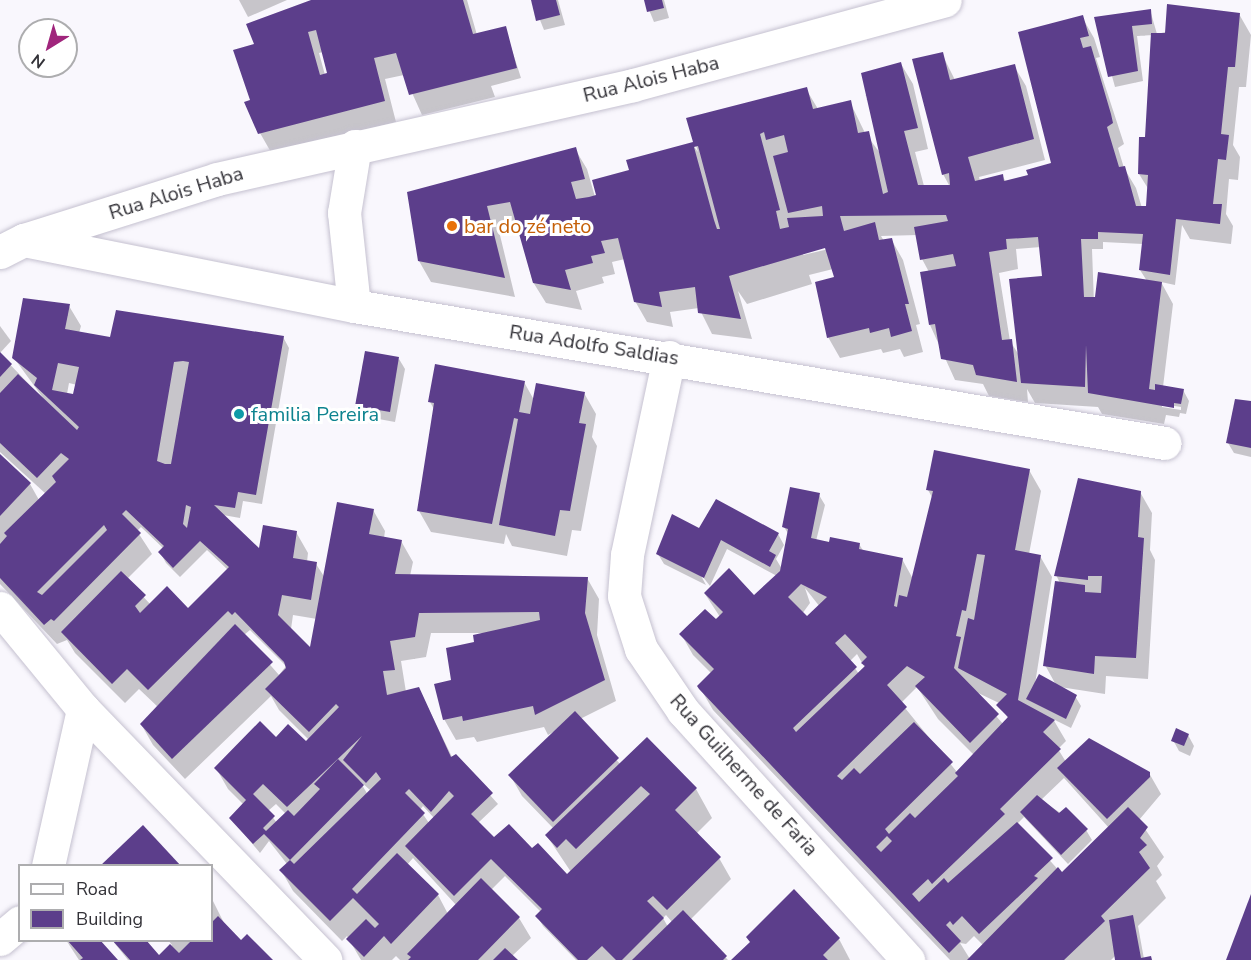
<!DOCTYPE html>
<html>
<head>
<meta charset="utf-8">
<style>
  body { margin:0 }
  #map { position:relative; width:1251px; height:960px; overflow:hidden; background:#f9f7fd; font-family:"Nunito Sans",sans-serif }
  div>[style] { position:absolute }
  .shadow>* { inset:0; background:#0003 }
  .building>* { inset:0; background:#5c3e8b }
  .roads { filter:drop-shadow(0 0 2px #c5c1d0) drop-shadow(0 0 2px #c5c1d0) }
  .street>* { height:33px; margin:-16.5px; padding:0 16.5px; transform-origin:16.5px; border-radius:16.5px; background:#fff }
  .dots>* { width:16px; height:16px; translate:-50% -50%; box-sizing:border-box; border:3px solid #fff; border-radius:50% }
  span { translate:-50% -50%; white-space:nowrap; text-align:center; line-height:1.15; -webkit-text-stroke:6px #fff; paint-order:stroke }
  .street-label { font-size:20px; color:#333238 }
  .food-label { font-size:20px; color:#c56008 }
  .left { translate:0 -50%; text-align:left }
  .culture-label { font-size:20px; color:#0d838f }
  .legend { position:absolute; left:18px; top:864px; width:195px; height:78px; box-sizing:border-box; background:#fff; border:2px solid #adadaf; margin:0; padding:8px 10px; list-style:none; font-size:18px; color:#333238 }
  .legend li { display:flex; align-items:center; gap:12px; height:30px }
  .legend b { width:30px; border:2px solid #adadaf }
  .north { position:absolute; left:18px; top:18px; width:60px; height:60px; box-sizing:border-box; background:#fff; border:2px solid #adadaf; border-radius:50%; rotate:217deg; font-size:16px; font-weight:700; line-height:24px; text-align:center; color:#333238 }
  .north::after { content:''; display:block; margin:auto; width:21px; height:27px; background:#a0257c; clip-path:polygon(50% 0,100% 100%,50% 72%,0 100%) }
</style>
</head>
<body>
<div id="map">
  <div class="shadow">
    <div style="clip-path:polygon(239px 0,287px 0,248px 17px)"></div>
    <div style="clip-path:polygon(evenodd,313px 0,467px 0,477px 35px,505px 28px,521px 78px,491px 86px,495px 97px,422px 115px,404px 75px,385px 79px,396px 122px,272px 154px,260px 133px,252px 101px,256px 45px,313px 0,323px 52px,328px 74px,325px 75px,319px 53px,323px 52px)"></div>
    <div style="clip-path:polygon(532px 0,558px 0,565px 25px,544px 30px)"></div>
    <div style="clip-path:polygon(645px 0,664px 0,669px 18px,654px 22px)"></div>
    <div style="clip-path:polygon(evenodd,1150px 10px,1157px 34px,1239px 14px,1251px 35px,1246px 87px,1239px 87px,1233px 145px,1240px 157px,1238px 180px,1229px 179px,1226px 214px,1233px 226px,1231px 244px,1190px 239px,1182px 225px,1175px 285px,1161px 282px,1173px 304px,1163px 387px,1183px 390px,1189px 401px,1186px 414px,1180px 413px,1179px 417px,1166px 415px,1164px 424px,1102px 414px,1098px 407px,1035px 403px,1027px 389px,1028px 402px,989px 396px,983px 384px,955px 380px,930px 325px,922px 274px,929px 272px,922px 259px,918px 235px,881px 236px,884px 241px,891px 239px,903px 260px,920px 324px,916px 325px,923px 352px,904px 357px,900px 349px,883px 353px,881px 349px,840px 358px,828px 337px,836px 278px,833px 269px,809px 275px,812px 284px,747px 304px,738px 291px,752px 339px,712px 334px,699px 308px,670px 312px,673px 327px,647px 322px,635px 301px,625px 259px,612px 262px,615px 274px,602px 277px,604px 283px,576px 291px,582px 310px,546px 303px,533px 282px,517px 223px,498px 227px,515px 297px,431px 282px,419px 261px,408px 193px,575px 149px,587px 169px,595px 197px,630px 171px,692px 144px,698px 152px,688px 119px,806px 89px,818px 109px,850px 102px,865px 133px,880px 153px,901px 64px,913px 84px,928px 149px,915px 152px,924px 186px,950px 187px,943px 174px,942px 54px,955px 80px,1014px 66px,1026px 86px,1045px 160px,979px 177px,980px 181px,1002px 175px,1006px 182px,1030px 176px,1053px 164px,1082px 17px,1094px 38px,1100px 57px,1096px 58px,1124px 144px,1118px 148px,1124px 168px,1136px 188px,1142px 208px,1148px 208px,1149px 190px,1139px 174px,1146px 139px,1153px 35px,1137px 36px,1143px 81px,1115px 87px,1096px 18px,1150px 10px,1103px 242px,1143px 244px,1140px 270px,1147px 281px,1094px 303px,1092px 249px,1103px 249px,1103px 242px,1150px 10px,832px 245px,833px 248px,803px 255px,803px 252px,832px 245px,1150px 10px,1041px 247px,1044px 277px,1019px 355px,1010px 341px,999px 273px,1018px 269px,1016px 249px,1041px 247px,1150px 10px,1162px 404px,1181px 407px,1181px 410px,1162px 407px,1162px 404px)"></div>
    <div style="clip-path:polygon(evenodd,69px 306px,81px 326px,79px 333px,111px 339px,283px 337px,289px 348px,262px 504px,243px 501px,240px 518px,223px 515px,260px 551px,296px 532px,308px 553px,307px 562px,316px 564px,325px 578px,373px 510px,385px 531px,384px 538px,401px 541px,413px 562px,410px 576px,587px 578px,599px 599px,597px 635px,616px 701px,580px 719px,621px 765px,696px 789px,712px 818px,696px 834px,719px 858px,731px 879px,690px 920px,728px 960px,576px 960px,543px 926px,537px 916px,541px 912px,505px 876px,491px 890px,519px 918px,531px 938px,512px 956px,516px 960px,400px 960px,396px 956px,392px 960px,361px 960px,347px 936px,342px 941px,293px 891px,281px 870px,287px 864px,269px 841px,260px 853px,231px 818px,244px 805px,228px 789px,216px 768px,276px 739px,306px 743px,309px 740px,279px 710px,271px 696px,185px 779px,153px 745px,141px 724px,159px 708px,139px 689px,125px 703px,75px 653px,67px 640px,57px 644px,0 584px,0 456px,30px 484px,39px 500px,46px 494px,0 452px,0 354px,46px 402px,14px 358px,69px 306px,69px 383px,77px 385px,74px 396px,67px 394px,69px 383px,69px 306px,141px 527px,163px 548px,160px 552px,166px 563px,180px 577px,207px 550px,228px 570px,188px 610px,150px 604px,127px 579px,152px 554px,137px 531px,141px 527px,69px 306px,293px 615px,317px 619px,311px 651px,291px 629px,293px 615px,69px 306px,250px 630px,286px 666px,279px 675px,244px 635px,250px 630px,69px 306px,431px 633px,485px 633px,453px 681px,444px 719px,456px 740px,474px 737px,477px 742px,544px 727px,548px 735px,555px 731px,510px 775px,522px 796px,554px 829px,547px 836px,571px 872px,567px 876px,531px 849px,499px 845px,478px 823px,498px 804px,455px 756px,452px 757px,419px 689px,406px 692px,401px 661px,426px 657px,431px 633px,69px 306px,359px 780px,371px 791px,368px 795px,359px 780px,69px 306px,276px 804px,286px 814px,277px 823px,268px 811px,276px 804px,69px 306px,423px 806px,434px 818px,429px 823px,420px 810px,423px 806px,69px 306px,413px 858px,457px 906px,448px 914px,438px 895px,407px 865px,413px 858px,69px 306px,666px 915px,672px 922px,668px 927px,663px 918px,666px 915px)"></div>
    <div style="clip-path:polygon(0 326px,11px 341px,0 353px)"></div>
    <div style="clip-path:polygon(399px 359px,405px 369px,395px 422px,362px 416px,356px 406px)"></div>
    <div style="clip-path:polygon(524px 382px,534px 400px,584px 393px,596px 414px,592px 437px,597px 446px,581px 531px,572px 530px,567px 556px,512px 546px,506px 534px,504px 544px,431px 532px,419px 511px,435px 411px,430px 402px)"></div>
    <div style="clip-path:polygon(1251px 403px,1251px 457px,1234px 453px,1228px 443px)"></div>
    <div style="clip-path:polygon(evenodd,1029px 470px,1041px 491px,1029px 554px,1040px 556px,1052px 577px,1035px 684px,1056px 685px,1045px 665px,1060px 583px,1056px 575px,1140px 492px,1152px 513px,1150px 550px,1155px 560px,1148px 679px,1106px 676px,1105px 694px,1060px 687px,1075px 696px,1081px 706px,1071px 728px,1053px 719px,1066px 741px,1058px 749px,1066px 762px,1149px 773px,1161px 794px,1139px 820px,1164px 857px,1157px 866px,1162px 875px,1156px 881px,1166px 898px,1138px 926px,1144px 959px,1152px 960px,1117px 960px,1116px 955px,1111px 960px,950px 960px,713px 710px,699px 686px,712px 674px,693px 655px,681px 634px,720px 617px,705px 594px,754px 597px,777px 576px,727px 549px,710px 586px,699px 572px,706px 585px,664px 564px,658px 554px,700px 530px,778px 534px,784px 545px,776px 559px,782px 569px,789px 535px,784px 527px,819px 495px,825px 505px,816px 541px,859px 544px,864px 552px,902px 559px,913px 579px,933px 499px,928px 490px,1029px 470px,805px 588px,820px 607px,807px 619px,802px 614px,810px 603px,805px 588px,1029px 470px,857px 654px,865px 668px,859px 674px,850px 661px,857px 654px,1029px 470px,917px 687px,938px 719px,974px 755px,957px 772px,901px 703px,917px 687px,1029px 470px,974px 691px,999px 703px,1009px 720px,1004px 725px,974px 691px,1029px 470px,1064px 778px,1109px 828px,1062px 874px,1017px 824px,1024px 817px,1068px 864px,1092px 840px,1086px 830px,1041px 800px,1064px 778px,1029px 470px,974px 936px,983px 945px,970px 959px,960px 943px,966px 944px,974px 936px)"></div>
    <div style="clip-path:polygon(1188px 735px,1194px 746px,1190px 756px,1179px 751px,1173px 740px)"></div>
    <div style="clip-path:polygon(212px 899px,225px 925px,240px 941px,271px 960px,128px 960px,112px 940px,144px 940px,159px 957px,172px 945px,168px 940px,212px 940px)"></div>
    <div style="clip-path:polygon(839px 939px,850px 960px,734px 960px)"></div>
    <div style="clip-path:polygon(66px 940px,98px 940px,116px 960px,79px 960px)"></div>
  </div>
  <div class="building">
    <div style="clip-path:polygon(evenodd,311px 0,463px 0,473px 34px,506px 26px,517px 68px,409px 95px,396px 53px,374px 58px,385px 101px,258px 134px,244px 102px,250px 100px,233px 50px,254px 44px,246px 24px,311px 0,316px 30px,327px 73px,320px 75px,308px 32px,316px 30px)"></div>
    <div style="clip-path:polygon(531px 0,556px 0,560px 15px,536px 21px)"></div>
    <div style="clip-path:polygon(644px 0,662px 0,664px 8px,647px 12px)"></div>
    <div style="clip-path:polygon(evenodd,1167px 4px,1240px 13px,1235px 67px,1228px 67px,1221px 134px,1229px 135px,1226px 160px,1218px 159px,1213px 204px,1222px 204px,1220px 224px,1176px 219px,1170px 275px,1139px 270px,1143px 234px,1098px 232px,1098px 239px,1081px 239px,1084px 297px,1095px 297px,1098px 272px,1162px 282px,1149px 389px,1155px 390px,1155px 384px,1184px 389px,1181px 404px,1174px 403px,1174px 408px,1088px 393px,1086px 345px,1085px 387px,1021px 383px,1009px 279px,1042px 276px,1038px 237px,1006px 239px,1007px 249px,989px 252px,1002px 340px,1012px 339px,1017px 382px,976px 375px,973px 365px,941px 359px,935px 324px,929px 325px,920px 272px,956px 266px,953px 254px,920px 260px,914px 227px,948px 221px,946px 215px,840px 216px,844px 231px,875px 222px,879px 240px,892px 238px,909px 304px,905px 304px,912px 331px,891px 337px,889px 328px,870px 333px,869px 328px,827px 338px,815px 282px,834px 277px,825px 248px,729px 276px,741px 319px,698px 313px,695px 287px,659px 292px,662px 307px,634px 302px,618px 238px,601px 241px,605px 253px,591px 256px,593px 263px,565px 270px,571px 290px,533px 283px,510px 202px,487px 206px,505px 278px,418px 261px,407px 192px,576px 147px,585px 179px,571px 182px,576px 199px,589px 197px,596px 195px,592px 180px,629px 170px,626px 160px,693px 142px,686px 118px,807px 87px,813px 109px,851px 100px,858px 133px,869px 131px,883px 194px,888px 192px,861px 73px,901px 62px,918px 128px,904px 131px,918px 185px,950px 185px,949px 173px,942px 175px,912px 59px,943px 52px,950px 80px,1015px 64px,1034px 139px,968px 157px,975px 181px,1003px 174px,1004px 181px,1028px 175px,1026px 170px,1051px 163px,1018px 32px,1083px 15px,1089px 36px,1080px 38px,1083px 48px,1091px 46px,1111px 114px,1113px 123px,1107px 127px,1119px 167px,1125px 166px,1136px 206px,1146px 206px,1148px 175px,1138px 174px,1139px 137px,1145px 137px,1151px 33px,1165px 33px,1167px 4px,764px 132px,766px 140px,784px 135px,788px 152px,773px 156px,788px 213px,822px 206px,823px 216px,787px 218px,789px 227px,780px 229px,776px 211px,780px 210px,760px 134px,764px 132px,1167px 4px,698px 146px,720px 229px,717px 229px,714px 220px,694px 147px,698px 146px)"></div>
    <div style="clip-path:polygon(1151px 9px,1152px 24px,1132px 26px,1138px 71px,1108px 77px,1094px 17px)"></div>
    <div style="clip-path:polygon(evenodd,23px 298px,70px 304px,65px 329px,110px 337px,116px 310px,284px 336px,256px 495px,238px 492px,235px 508px,214px 505px,259px 548px,263px 525px,297px 531px,293px 558px,317px 562px,311px 600px,282px 595px,278px 615px,310px 647px,337px 502px,374px 509px,369px 534px,402px 540px,395px 574px,588px 577px,585px 613px,605px 680px,535px 715px,533px 706px,463px 721px,462px 716px,443px 720px,434px 684px,451px 680px,446px 648px,474px 642px,473px 635px,540px 620px,539px 612px,419px 613px,415px 637px,390px 641px,395px 670px,383px 671px,387px 695px,419px 687px,451px 757px,456px 754px,493px 793px,471px 814px,494px 837px,509px 824px,532px 848px,538px 843px,567px 874px,650px 794px,641px 786px,576px 849px,566px 839px,557px 848px,545px 835px,647px 737px,697px 788px,675px 810px,721px 857px,667px 910px,653px 896px,647px 901px,664px 918px,622px 960px,616px 960px,602px 946px,587px 960px,578px 960px,535px 916px,542px 909px,491px 859px,454px 896px,405px 846px,454px 796px,449px 791px,431px 812px,409px 789px,405px 793px,425px 813px,352px 889px,357px 894px,397px 853px,439px 894px,391px 944px,384px 936px,364px 957px,346px 939px,366px 919px,375px 928px,379px 924px,353px 898px,330px 921px,279px 870px,290px 860px,294px 864px,381px 779px,376px 772px,366px 783px,343px 760px,362px 736px,287px 807px,263px 784px,253px 794px,275px 816px,263px 828px,266px 831px,288px 810px,294px 816px,320px 789px,314px 784px,338px 759px,364px 785px,290px 860px,264px 834px,253px 844px,229px 818px,246px 800px,214px 768px,260px 721px,276px 737px,288px 724px,306px 741px,339px 707px,336px 704px,309px 732px,265px 689px,286px 668px,284px 662px,235px 612px,232px 615px,228px 611px,148px 690px,127px 669px,112px 684px,61px 632px,121px 571px,146px 595px,135px 606px,140px 613px,167px 586px,188px 608px,229px 567px,200px 541px,173px 568px,158px 552px,164px 546px,126px 510px,122px 514px,141px 533px,54px 621px,51px 619px,44px 625px,0 578px,0 544px,7px 536px,4px 533px,56px 482px,52px 476px,69px 459px,61px 453px,37px 478px,0 443px,0 393px,18px 374px,77px 430px,79px 427px,34px 385px,37px 378px,12px 358px,23px 298px,183px 361px,189px 362px,171px 464px,165px 464px,157px 461px,174px 362px,183px 361px,23px 298px,58px 363px,79px 367px,73px 394px,52px 390px,58px 363px,23px 298px,186px 505px,191px 507px,187px 528px,183px 524px,186px 505px,23px 298px,104px 525px,107px 530px,42px 595px,37px 592px,104px 525px)"></div>
    <div style="clip-path:polygon(365px 351px,399px 357px,390px 412px,355px 406px)"></div>
    <div style="clip-path:polygon(0 352px,12px 364px,0 377px)"></div>
    <div style="clip-path:polygon(435px 364px,525px 381px,519px 412px,530px 414px,536px 383px,585px 392px,579px 423px,586px 424px,570px 511px,560px 510px,555px 536px,499px 525px,518px 419px,514px 418px,492px 524px,417px 511px,434px 403px,428px 402px)"></div>
    <div style="clip-path:polygon(1235px 399px,1251px 401px,1251px 448px,1226px 443px)"></div>
    <div style="clip-path:polygon(evenodd,934px 450px,1030px 469px,1015px 550px,1041px 555px,1018px 700px,1055px 720px,1043px 732px,1061px 749px,1000px 809px,1005px 814px,932px 884px,928px 879px,912px 894px,919px 902px,944px 878px,948px 883px,1017px 822px,1053px 858px,1034px 876px,1038px 878px,979px 934px,962px 916px,953px 925px,950px 921px,946px 925px,961px 941px,949px 953px,699px 689px,697px 686px,714px 669px,679px 634px,705px 609px,716px 619px,723px 612px,704px 593px,729px 568px,754px 595px,780px 571px,788px 529px,782px 527px,790px 487px,820px 493px,811px 538px,829px 542px,830px 537px,860px 543px,859px 549px,903px 558px,894px 606px,897px 607px,899px 595px,907px 597px,933px 491px,926px 490px,934px 450px,977px 554px,985px 555px,974px 620px,968px 618px,958px 668px,1007px 694px,996px 705px,1008px 717px,955px 773px,958px 776px,915px 818px,910px 813px,889px 834px,885px 829px,953px 762px,914px 722px,860px 774px,854px 768px,842px 780px,837px 776px,907px 707px,887px 685px,907px 666px,925px 677px,915px 686px,970px 743px,999px 714px,954px 668px,961px 637px,956px 636px,962px 610px,966px 611px,977px 554px,934px 450px,801px 584px,827px 597px,807px 616px,788px 597px,801px 584px,934px 450px,845px 634px,867px 657px,861px 663px,865px 666px,796px 732px,793px 728px,857px 667px,835px 643px,845px 634px,934px 450px,887px 836px,892px 841px,881px 852px,876px 847px,887px 836px)"></div>
    <div style="clip-path:polygon(0 454px,31px 483px,0 516px)"></div>
    <div style="clip-path:polygon(1078px 478px,1141px 491px,1138px 537px,1144px 538px,1136px 658px,1095px 656px,1094px 674px,1043px 666px,1055px 581px,1085px 585px,1085px 592px,1101px 593px,1102px 576px,1088px 576px,1088px 580px,1054px 576px)"></div>
    <div style="clip-path:polygon(716px 499px,779px 533px,769px 551px,776px 555px,770px 567px,721px 540px,704px 578px,656px 554px,672px 514px,699px 528px)"></div>
    <div style="clip-path:polygon(235px 624px,273px 662px,172px 759px,140px 724px)"></div>
    <div style="clip-path:polygon(1039px 674px,1077px 695px,1066px 719px,1026px 699px)"></div>
    <div style="clip-path:polygon(575px 711px,619px 758px,553px 822px,508px 775px)"></div>
    <div style="clip-path:polygon(1176px 728px,1189px 734px,1184px 746px,1171px 741px)"></div>
    <div style="clip-path:polygon(1089px 738px,1150px 772px,1150px 777px,1107px 819px,1057px 768px)"></div>
    <div style="clip-path:polygon(1037px 795px,1059px 813px,1066px 807px,1088px 829px,1061px 855px,1020px 812px)"></div>
    <div style="clip-path:polygon(1128px 807px,1148px 827px,1140px 838px,1147px 845px,1139px 852px,1150px 868px,1101px 916px,1105px 921px,1064px 960px,967px 960px,1058px 867px,1062px 872px)"></div>
    <div style="clip-path:polygon(143px 825px,181px 866px,100px 866px)"></div>
    <div style="clip-path:polygon(481px 878px,520px 917px,478px 960px,408px 960px,411px 957px,407px 954px)"></div>
    <div style="clip-path:polygon(794px 889px,840px 938px,823px 955px,828px 960px,731px 960px,750px 942px,746px 937px)"></div>
    <div style="clip-path:polygon(1251px 894px,1251px 960px,1226px 960px)"></div>
    <div style="clip-path:polygon(683px 910px,727px 956px,723px 960px,632px 960px)"></div>
    <div style="clip-path:polygon(1133px 915px,1141px 958px,1151px 956px,1152px 960px,1115px 960px,1109px 920px)"></div>
    <div style="clip-path:polygon(218px 916px,241px 940px,247px 934px,273px 960px,130px 960px,112px 940px,146px 940px,159px 955px,170px 944px,179px 953px,192px 940px,212px 940px,212px 922px)"></div>
    <div style="clip-path:polygon(67px 940px,100px 940px,118px 960px,80px 960px,83px 958px)"></div>
    <div style="clip-path:polygon(505px 948px,518px 960px,493px 960px)"></div>
  </div>
  <div class="roads">
    <div class="street">
      <div style="left:24px;top:240px;width:337px;rotate:11.3deg"></div>
      <div style="left:354px;top:306px;width:822px;rotate:9.59deg"></div>
      <div style="left:0;top:252px;width:27px;rotate:-27deg"></div>
      <div style="left:24px;top:240px;width:202px;rotate:-17.5deg"></div>
      <div style="left:217px;top:179px;width:426px;rotate:-12.7deg"></div>
      <div style="left:633px;top:85px;width:323px;rotate:-15.2deg"></div>
      <div style="left:354px;top:306px;width:94px;rotate:-96.1deg"></div>
      <div style="left:344px;top:213px;width:68px;rotate:-80.7deg"></div>
      <div style="left:669px;top:357px;width:202px;rotate:102deg"></div>
      <div style="left:627px;top:555px;width:41px;rotate:94.2deg"></div>
      <div style="left:624px;top:596px;width:56px;rotate:72.2deg"></div>
      <div style="left:641px;top:649px;width:75px;rotate:55.9deg"></div>
      <div style="left:683px;top:711px;width:336px;rotate:47.9deg"></div>
      <div style="left:0;top:608px;width:131px;rotate:50.6deg"></div>
      <div style="left:83px;top:709px;width:349px;rotate:46deg"></div>
      <div style="left:48px;top:866px;width:161px;rotate:-77.4deg"></div>
      <div style="left:0;top:939px;width:26px;rotate:-40deg"></div>
    </div>
  </div>
  <div class="dots">
    <div style="left:452px;top:226px;background:#e8710a"></div>
    <div style="left:239px;top:414px;background:#0f9aa8"></div>
  </div>
  <div class="street-label">
    <span style="left:651px;top:79px;rotate:-14deg">Rua Alois Haba</span>
    <span style="left:176px;top:193px;rotate:-17deg">Rua Alois Haba</span>
    <span style="left:594px;top:345px;rotate:9deg">Rua Adolfo Saldias</span>
    <span style="left:744px;top:775px;rotate:48deg">Rua Guilherme de Faria</span>
  </div>
  <div class="food-label">
    <span class="left" style="left:464px;top:226px">bar do zé neto</span>
  </div>
  <div class="culture-label">
    <span class="left" style="left:251px;top:414px">familia Pereira</span>
  </div>
  <ul class="legend">
  <li><b style="height:8px;background:#fff"></b>Road</li>
  <li><b style="height:16px;background:#5c3e8b"></b>Building</li>
  </ul>
  <div class="north">N</div>
</div>
</body>
</html>
